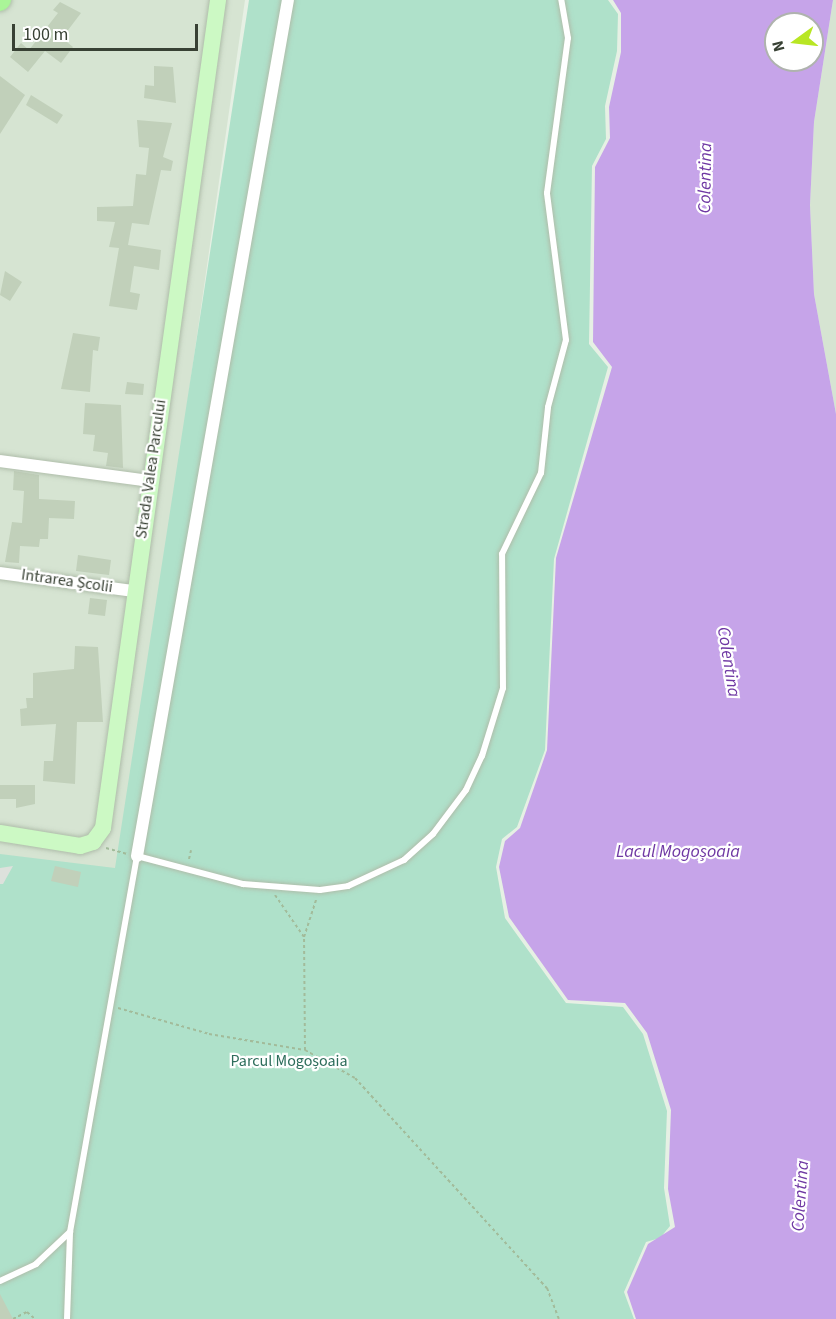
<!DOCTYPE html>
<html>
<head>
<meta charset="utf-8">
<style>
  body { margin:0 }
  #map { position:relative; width:836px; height:1319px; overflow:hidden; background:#e6f0e4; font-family:"Source Sans 3",sans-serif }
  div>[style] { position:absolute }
  .residential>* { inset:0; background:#d6e4d2 }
  .green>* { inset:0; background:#afe1ca }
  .parking>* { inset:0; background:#dde1dc }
  .water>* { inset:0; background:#c6a4e9 }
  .building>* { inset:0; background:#c1d0ba }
  .path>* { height:2px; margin-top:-1px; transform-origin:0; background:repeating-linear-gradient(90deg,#a2bb9a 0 3px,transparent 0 6px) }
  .roads { filter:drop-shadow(0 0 2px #afbdaa) drop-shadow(0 0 2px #afbdaa) }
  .lane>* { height:6px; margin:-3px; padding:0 3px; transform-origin:3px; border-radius:3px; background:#fff }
  .street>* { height:12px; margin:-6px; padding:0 6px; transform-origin:6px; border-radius:6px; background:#fff }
  .secondary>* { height:16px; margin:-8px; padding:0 8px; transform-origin:8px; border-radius:8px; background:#ccf9c4 }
  .primary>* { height:18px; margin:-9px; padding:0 9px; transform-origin:9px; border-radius:9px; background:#aaf598 }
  span { translate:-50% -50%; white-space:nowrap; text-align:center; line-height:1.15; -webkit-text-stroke:4.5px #fff; paint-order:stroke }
  .street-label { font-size:16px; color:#384134 }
  .park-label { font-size:16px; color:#2d6d5b }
  .water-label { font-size:18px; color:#6f38a3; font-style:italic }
  .north { position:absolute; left:764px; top:12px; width:60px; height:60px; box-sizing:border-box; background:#fff; border:2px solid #afb3ae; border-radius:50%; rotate:255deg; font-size:16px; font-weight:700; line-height:24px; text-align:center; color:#384134 }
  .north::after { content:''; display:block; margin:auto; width:21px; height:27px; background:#b8e624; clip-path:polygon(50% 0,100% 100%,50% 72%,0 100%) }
  .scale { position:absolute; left:12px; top:24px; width:186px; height:27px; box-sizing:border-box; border:3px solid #384134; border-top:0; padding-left:8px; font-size:18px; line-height:21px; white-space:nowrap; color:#384134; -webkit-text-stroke:4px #fff; paint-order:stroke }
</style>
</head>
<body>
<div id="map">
  <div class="residential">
    <div style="clip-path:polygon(0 0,245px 0,120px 874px,0 861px)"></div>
    <div style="clip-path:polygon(833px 0,836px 0,836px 414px,814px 294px,810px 205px,814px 122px)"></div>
  </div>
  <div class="green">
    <div style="clip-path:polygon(249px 0,608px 0,618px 14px,617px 51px,605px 106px,606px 139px,592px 166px,589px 344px,608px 367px,554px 559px,545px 750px,517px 827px,502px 839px,496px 867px,505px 918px,566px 1003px,623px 1007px,643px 1034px,667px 1111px,664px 1188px,670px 1226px,660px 1238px,646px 1242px,624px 1292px,634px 1319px,0 1319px,0 854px,115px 868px)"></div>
  </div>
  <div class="parking">
    <div style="clip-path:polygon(13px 866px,3px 884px,0 884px,0 868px)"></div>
  </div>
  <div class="water">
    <div style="clip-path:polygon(evenodd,613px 0,833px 0,814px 122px,810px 205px,814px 294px,836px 414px,836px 1319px,636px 1319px,627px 1292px,648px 1244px,675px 1227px,668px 1189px,671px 1110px,647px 1033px,625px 1003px,568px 1000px,509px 917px,499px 867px,505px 841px,520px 828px,547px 750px,556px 558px,612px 367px,593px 342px,595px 167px,610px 138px,609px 107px,621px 52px,621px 13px,613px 0,776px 24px,812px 24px,812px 60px,776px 60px,776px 24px)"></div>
  </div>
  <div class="building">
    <div style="clip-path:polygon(60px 2px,81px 13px,62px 38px,73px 47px,61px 63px,45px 51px,28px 72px,10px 57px,21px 43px,29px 50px,58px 13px,53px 10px)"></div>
    <div style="clip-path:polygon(154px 66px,173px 67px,176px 103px,144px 98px,145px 85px,154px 86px)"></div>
    <div style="clip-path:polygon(0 76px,25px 95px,0 134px)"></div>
    <div style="clip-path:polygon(31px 95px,63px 115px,57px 124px,26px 105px)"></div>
    <div style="clip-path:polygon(137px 120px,172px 123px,163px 157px,173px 161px,171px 171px,161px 170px,149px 225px,132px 223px,128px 245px,161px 250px,159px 270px,134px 266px,130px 292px,140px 294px,137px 310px,109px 306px,119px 248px,109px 247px,115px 222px,97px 221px,97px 207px,133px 206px,136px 174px,146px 175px,149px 148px,139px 147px)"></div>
    <div style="clip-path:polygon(5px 271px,22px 282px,10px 301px,0 295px)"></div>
    <div style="clip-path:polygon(73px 333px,100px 337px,98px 351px,93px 350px,90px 392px,61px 389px)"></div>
    <div style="clip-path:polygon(127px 382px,144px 384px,143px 395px,125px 394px)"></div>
    <div style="clip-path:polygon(85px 403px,121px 405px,123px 468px,106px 466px,108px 453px,93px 451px,95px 435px,83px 434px)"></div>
    <div style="clip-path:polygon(14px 471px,39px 475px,39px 499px,75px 501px,74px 519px,49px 518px,48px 539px,40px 539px,39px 547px,20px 546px,19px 563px,5px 562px,12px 522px,22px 523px,24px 491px,13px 490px)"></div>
    <div style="clip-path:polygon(78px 555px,111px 560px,109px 575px,76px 571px)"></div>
    <div style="clip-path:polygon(90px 598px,107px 600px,105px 616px,88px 614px)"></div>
    <div style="clip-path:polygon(75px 646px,98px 647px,103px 722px,77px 722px,75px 784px,43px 781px,44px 761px,53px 761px,56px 724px,21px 726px,20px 709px,27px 708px,26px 698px,33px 698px,33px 673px,74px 669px)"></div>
    <div style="clip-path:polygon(0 785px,35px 785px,35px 804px,16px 808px,16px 799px,0 799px)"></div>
    <div style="clip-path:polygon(55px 866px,81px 872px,78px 887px,51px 881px)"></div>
    <div style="clip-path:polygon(0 1294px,13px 1319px,0 1319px)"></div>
  </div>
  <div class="path">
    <div style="left:106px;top:848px;width:22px;rotate:16deg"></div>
    <div style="left:189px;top:859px;width:9px;rotate:-77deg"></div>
    <div style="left:275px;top:895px;width:51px;rotate:55.4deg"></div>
    <div style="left:118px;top:1008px;width:95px;rotate:15.9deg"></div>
    <div style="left:209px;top:1034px;width:97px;rotate:9.5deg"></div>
    <div style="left:305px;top:1050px;width:57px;rotate:29.2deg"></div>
    <div style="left:355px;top:1078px;width:285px;rotate:47.6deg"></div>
    <div style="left:547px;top:1288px;width:33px;rotate:69deg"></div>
    <div style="left:305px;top:1050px;width:113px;rotate:-90.5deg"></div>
    <div style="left:304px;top:937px;width:39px;rotate:-72deg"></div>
    <div style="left:13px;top:1319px;width:16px;rotate:-27deg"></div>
    <div style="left:27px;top:1312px;width:11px;rotate:41deg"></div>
  </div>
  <div class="roads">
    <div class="lane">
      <div style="left:0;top:1281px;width:40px;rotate:-25deg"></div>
      <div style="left:36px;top:1264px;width:47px;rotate:-43.3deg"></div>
      <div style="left:70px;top:1232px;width:382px;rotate:-79.9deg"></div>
      <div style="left:137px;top:856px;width:110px;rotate:14.8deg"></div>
      <div style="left:243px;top:884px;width:77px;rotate:4.5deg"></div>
      <div style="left:320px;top:890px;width:28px;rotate:-8deg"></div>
      <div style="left:348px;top:886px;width:62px;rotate:-24.9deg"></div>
      <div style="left:404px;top:860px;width:39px;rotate:-42deg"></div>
      <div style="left:433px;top:834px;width:55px;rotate:-53.1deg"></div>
      <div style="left:466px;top:790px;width:38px;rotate:-65deg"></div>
      <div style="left:482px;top:756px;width:71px;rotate:-72.8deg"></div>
      <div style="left:503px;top:688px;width:134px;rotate:-90.4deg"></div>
      <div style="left:502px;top:554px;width:90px;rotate:-64.3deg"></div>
      <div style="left:541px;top:473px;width:66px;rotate:-83.9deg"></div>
      <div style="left:548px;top:407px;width:69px;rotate:-75deg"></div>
      <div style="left:566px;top:340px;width:148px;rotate:-97.4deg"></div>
      <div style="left:547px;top:193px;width:156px;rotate:-82.3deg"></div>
      <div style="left:568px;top:38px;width:39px;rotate:-100deg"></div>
      <div style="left:67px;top:1319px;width:86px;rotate:-88deg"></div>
    </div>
    <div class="street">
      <div style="left:0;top:461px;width:150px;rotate:7.6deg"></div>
      <div style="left:0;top:573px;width:135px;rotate:7.7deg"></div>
      <div style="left:137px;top:856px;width:869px;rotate:-80deg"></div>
    </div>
    <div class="secondary">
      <div style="left:0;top:833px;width:81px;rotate:9.2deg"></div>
      <div style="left:80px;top:846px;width:14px;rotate:-17deg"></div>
      <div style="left:93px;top:842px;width:17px;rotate:-54deg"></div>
      <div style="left:103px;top:828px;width:836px;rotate:-82.09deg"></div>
    </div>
    <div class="primary">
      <div style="left:0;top:2px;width:3px;rotate:-45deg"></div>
    </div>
  </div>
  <div class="street-label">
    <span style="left:151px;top:469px;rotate:-82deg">Strada Valea Parcului</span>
    <span style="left:67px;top:581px;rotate:8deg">Intrarea Școlii</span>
  </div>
  <div class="park-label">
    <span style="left:289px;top:1061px">Parcul Mogoșoaia</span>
  </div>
  <div class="water-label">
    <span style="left:706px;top:178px;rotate:-89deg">Colentina</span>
    <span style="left:728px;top:662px;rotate:81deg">Colentina</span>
    <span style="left:678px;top:852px">Lacul Mogoșoaia</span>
    <span style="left:801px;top:1196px;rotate:-86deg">Colentina</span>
  </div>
  <div class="north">N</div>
  <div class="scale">100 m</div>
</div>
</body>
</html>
